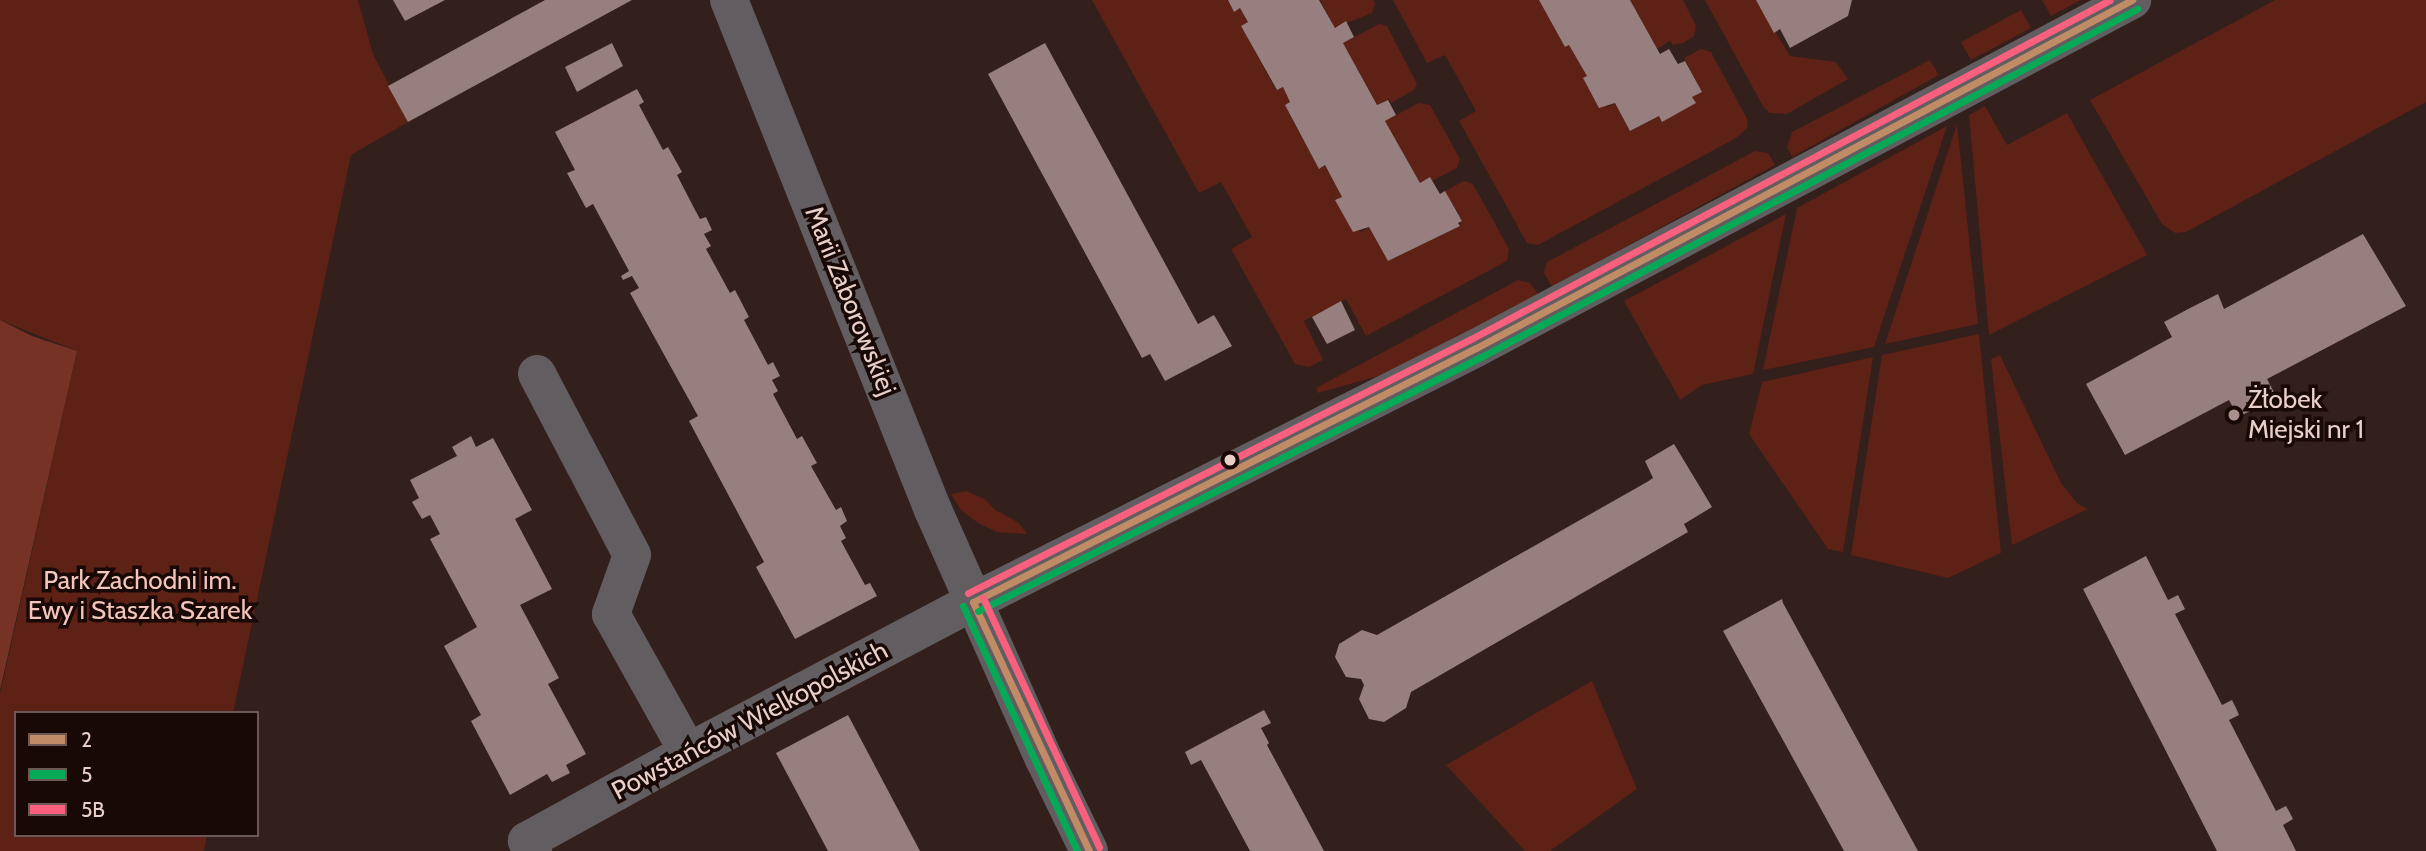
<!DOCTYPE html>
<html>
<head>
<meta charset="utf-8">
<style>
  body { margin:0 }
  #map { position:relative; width:2426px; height:851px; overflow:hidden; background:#331f1b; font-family:Cabin,sans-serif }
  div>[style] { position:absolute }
  .green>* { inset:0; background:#5d2116 }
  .forest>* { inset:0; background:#763325 }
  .building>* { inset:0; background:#967f7e }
  .minor>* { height:38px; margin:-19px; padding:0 19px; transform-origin:19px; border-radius:19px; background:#615d60 }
  .bus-1>* { height:7px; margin:-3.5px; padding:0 3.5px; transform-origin:3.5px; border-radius:3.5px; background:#c18c65 }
  .bus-2>* { height:7px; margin:-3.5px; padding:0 3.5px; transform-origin:3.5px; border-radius:3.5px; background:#06aa56 }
  .bus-3>* { height:7px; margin:-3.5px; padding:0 3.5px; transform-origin:3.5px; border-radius:3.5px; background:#f8607d }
  .dots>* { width:19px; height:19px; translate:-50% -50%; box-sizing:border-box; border:4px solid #190906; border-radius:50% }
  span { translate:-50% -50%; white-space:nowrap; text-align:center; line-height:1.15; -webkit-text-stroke:7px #190906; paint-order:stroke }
  .street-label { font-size:26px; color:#e9cfca }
  .poi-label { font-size:26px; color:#e9cfca }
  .left { translate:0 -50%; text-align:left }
  .park-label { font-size:26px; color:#f4c6bb }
  .legend { position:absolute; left:14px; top:711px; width:245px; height:126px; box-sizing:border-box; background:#190906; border:2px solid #6c5854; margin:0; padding:9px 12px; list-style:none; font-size:21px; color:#e9cfca }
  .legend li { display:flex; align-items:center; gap:14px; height:35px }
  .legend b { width:35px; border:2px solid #6c5854 }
</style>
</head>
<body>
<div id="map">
  <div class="green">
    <div style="clip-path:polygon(0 0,358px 0,373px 54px,408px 122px,351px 155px,233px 713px,16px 713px,16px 835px,207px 835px,204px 851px,0 851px,0 694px,77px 351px,0 320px)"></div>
    <div style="clip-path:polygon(1092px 0,1228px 0,1234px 12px,1240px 8px,1248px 22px,1242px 26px,1276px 90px,1283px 87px,1290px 102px,1285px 105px,1319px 169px,1325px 165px,1342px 197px,1336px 200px,1361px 232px,1369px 227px,1388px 261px,1459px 226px,1462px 220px,1445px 191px,1464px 181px,1473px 184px,1509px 249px,1507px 261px,1366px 336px,1346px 299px,1304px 321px,1323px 360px,1309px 367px,1295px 364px,1231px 249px,1252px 237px,1221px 182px,1199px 193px)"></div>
    <div style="clip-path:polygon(1320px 0,1373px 0,1375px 4px,1372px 13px,1335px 28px)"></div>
    <div style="clip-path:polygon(1393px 0,1539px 0,1565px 47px,1569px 45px,1607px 107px,1615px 103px,1631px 131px,1659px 116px,1695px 103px,1692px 97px,1701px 91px,1684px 58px,1701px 49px,1711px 52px,1747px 119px,1748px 127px,1736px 138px,1538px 245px,1527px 243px,1459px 121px,1476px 111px,1445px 55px,1427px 63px)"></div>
    <div style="clip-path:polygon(1630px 0,1683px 0,1696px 26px,1694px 36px,1683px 43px,1673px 45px,1670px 41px,1657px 49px)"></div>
    <div style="clip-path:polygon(1705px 0,1756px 0,1790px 56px,1836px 62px,1848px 79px,1787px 114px,1770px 113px,1764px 108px)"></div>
    <div style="clip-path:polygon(2042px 0,2081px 0,2051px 16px)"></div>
    <div style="clip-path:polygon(2275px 0,2426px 0,2426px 102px,2186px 232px,2175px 233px,2162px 224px,2090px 100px)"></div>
    <div style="clip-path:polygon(2021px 10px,2031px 28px,1971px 60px,1961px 42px)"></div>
    <div style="clip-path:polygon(1379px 24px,1387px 26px,1417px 84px,1414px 90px,1391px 103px,1389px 99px,1377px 105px,1343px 43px)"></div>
    <div style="clip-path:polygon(1930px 60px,1939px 75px,1792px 157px,1787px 147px,1792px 132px)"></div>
    <div style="clip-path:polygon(1419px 103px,1430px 105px,1460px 159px,1457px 168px,1432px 181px,1430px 177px,1420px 183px,1385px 121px)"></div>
    <div style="clip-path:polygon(1985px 106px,2007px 145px,2067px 113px,2147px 255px,1989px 335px,1969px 115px)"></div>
    <div style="clip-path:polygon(1957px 124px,1978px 324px,1885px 344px)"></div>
    <div style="clip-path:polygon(1947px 126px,1874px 347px,1763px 370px,1797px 208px)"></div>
    <div style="clip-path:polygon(1755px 151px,1768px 153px,1775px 165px,1552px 287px,1544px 273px,1547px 262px)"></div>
    <div style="clip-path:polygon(1786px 214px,1753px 374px,1702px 385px,1680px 400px,1624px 301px)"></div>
    <div style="clip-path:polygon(1518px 280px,1530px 283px,1538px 294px,1389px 373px,1318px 393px,1316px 388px)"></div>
    <div style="clip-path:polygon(1979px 334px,2001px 553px,1948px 578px,1851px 555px,1882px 355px)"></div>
    <div style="clip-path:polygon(2000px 355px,2061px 483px,2078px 504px,2088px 509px,2012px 545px,1991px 359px)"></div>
    <div style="clip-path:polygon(1873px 357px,1843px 552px,1828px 549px,1749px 434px,1762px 382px)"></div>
    <div style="clip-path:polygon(966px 491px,985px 499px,994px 509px,1019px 523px,1027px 534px,997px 532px,978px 523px,961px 510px,951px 494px)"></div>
    <div style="clip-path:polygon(1592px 681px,1637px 789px,1550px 851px,1525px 851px,1446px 765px)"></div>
  </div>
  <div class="forest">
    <div style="clip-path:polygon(0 320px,32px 336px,77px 351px,0 690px)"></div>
  </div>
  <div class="building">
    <div style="clip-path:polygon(393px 0,445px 0,405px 21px)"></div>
    <div style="clip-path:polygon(545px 0,632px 0,408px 122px,388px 86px)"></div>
    <div style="clip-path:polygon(1228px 0,1319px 0,1335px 28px,1346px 21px,1354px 37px,1343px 43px,1377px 105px,1388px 100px,1396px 115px,1385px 121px,1420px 183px,1430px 177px,1440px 194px,1445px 191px,1462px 221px,1458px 223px,1460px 226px,1388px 261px,1369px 227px,1353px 232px,1335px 200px,1342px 197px,1325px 165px,1319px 169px,1285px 105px,1290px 102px,1283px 87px,1277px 90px,1241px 26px,1248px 22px,1240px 8px,1234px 12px)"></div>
    <div style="clip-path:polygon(1539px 0,1630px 0,1660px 54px,1669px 49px,1678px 64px,1685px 61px,1702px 92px,1692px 97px,1696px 103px,1662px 122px,1659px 116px,1630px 131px,1615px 103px,1599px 108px,1583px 78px,1587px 76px,1569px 45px,1565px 47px)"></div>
    <div style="clip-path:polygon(1756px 0,1852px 0,1848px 16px,1790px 48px,1780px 29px,1774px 33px)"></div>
    <div style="clip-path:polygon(612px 43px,623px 66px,577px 92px,565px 67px)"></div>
    <div style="clip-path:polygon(1045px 43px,1198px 324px,1214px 315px,1232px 346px,1165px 381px,1150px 354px,1142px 358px,988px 74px)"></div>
    <div style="clip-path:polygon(637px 89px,644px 102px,639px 105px,663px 150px,668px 147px,682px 172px,677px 175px,694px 208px,700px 219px,706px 217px,712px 230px,704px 234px,711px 246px,706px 249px,730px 293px,735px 290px,749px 317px,744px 320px,751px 333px,768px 365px,773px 362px,780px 376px,772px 380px,778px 391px,773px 394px,797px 439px,802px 436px,817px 463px,811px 466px,836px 510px,841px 507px,847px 521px,840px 526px,846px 538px,841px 541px,865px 585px,870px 583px,877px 596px,795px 639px,756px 567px,764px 562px,689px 421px,698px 416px,630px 293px,639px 288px,632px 276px,623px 280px,621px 276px,629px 271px,593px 204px,586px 208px,567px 173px,575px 170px,555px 132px)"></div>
    <div style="clip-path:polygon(2363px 234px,2406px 306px,2267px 379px,2277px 398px,2238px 417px,2229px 400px,2125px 455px,2086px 384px,2172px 337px,2164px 322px,2190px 308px,2218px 294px,2224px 309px)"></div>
    <div style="clip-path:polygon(1341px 301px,1355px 330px,1327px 344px,1312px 317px)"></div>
    <div style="clip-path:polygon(471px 436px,476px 447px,493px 438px,532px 510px,515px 519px,552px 589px,520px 605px,559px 678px,548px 684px,586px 754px,566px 765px,570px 773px,552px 782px,547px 774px,510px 795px,471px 721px,481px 715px,444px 646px,477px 627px,430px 539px,440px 534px,430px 515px,422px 519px,412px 502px,419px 498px,410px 480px,457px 456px,452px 447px)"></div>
    <div style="clip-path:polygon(1674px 444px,1712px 507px,1684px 524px,1688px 532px,1411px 692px,1406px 708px,1384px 722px,1369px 719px,1359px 699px,1364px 685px,1361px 679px,1346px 677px,1335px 657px,1339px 644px,1362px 630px,1377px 635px,1647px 482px,1653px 478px,1645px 461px)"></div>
    <div style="clip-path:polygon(2146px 556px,2168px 600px,2178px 595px,2185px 609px,2175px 614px,2222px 705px,2232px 700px,2236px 708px,2239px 715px,2229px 720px,2276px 811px,2286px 806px,2290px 813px,2293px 819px,2283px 825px,2296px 851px,2217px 851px,2083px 589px)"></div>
    <div style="clip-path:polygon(1782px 599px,1783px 603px,1918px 851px,1844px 851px,1723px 631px)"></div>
    <div style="clip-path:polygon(1264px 710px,1271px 723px,1261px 728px,1269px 743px,1267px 745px,1324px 851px,1250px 851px,1201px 760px,1191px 765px,1185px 752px)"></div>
    <div style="clip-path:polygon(848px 715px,920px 851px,828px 851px,776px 753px)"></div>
  </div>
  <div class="minor">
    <div style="left:729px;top:0;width:549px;rotate:68.2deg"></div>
    <div style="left:933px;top:510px;width:273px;rotate:66deg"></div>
    <div style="left:1044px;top:759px;width:102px;rotate:63.9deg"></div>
    <div style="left:537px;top:374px;width:204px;rotate:62.3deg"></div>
    <div style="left:632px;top:555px;width:63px;rotate:109.6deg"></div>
    <div style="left:611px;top:614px;width:158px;rotate:60.8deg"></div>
    <div style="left:533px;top:851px;width:12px;rotate:-121deg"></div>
    <div style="left:527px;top:841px;width:184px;rotate:-28.9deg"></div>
    <div style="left:688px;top:752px;width:322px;rotate:-27.8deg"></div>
    <div style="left:973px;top:602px;width:563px;rotate:-26.79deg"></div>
    <div style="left:1476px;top:348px;width:743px;rotate:-27.95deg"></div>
  </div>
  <div class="bus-1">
    <div style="left:973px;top:602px;width:563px;rotate:-26.79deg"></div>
    <div style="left:1476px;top:348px;width:743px;rotate:-27.95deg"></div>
    <div style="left:973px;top:602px;width:275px;rotate:65deg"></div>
  </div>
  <div class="bus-2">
    <div style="left:963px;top:606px;width:270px;rotate:65deg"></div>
    <div style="left:978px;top:611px;width:563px;rotate:-26.79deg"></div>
    <div style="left:1481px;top:357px;width:743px;rotate:-27.95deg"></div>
  </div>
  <div class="bus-3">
    <div style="left:968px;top:593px;width:563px;rotate:-26.79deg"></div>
    <div style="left:1471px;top:339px;width:723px;rotate:-27.95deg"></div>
    <div style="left:983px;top:598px;width:275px;rotate:65deg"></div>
  </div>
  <div class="dots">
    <div style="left:2234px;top:415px;background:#a9918d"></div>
    <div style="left:1230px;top:460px;background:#e9cfca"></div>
  </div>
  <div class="street-label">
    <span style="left:850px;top:301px;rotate:68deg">Marii Zaborowskiej</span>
    <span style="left:750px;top:721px;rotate:-28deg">Powstańców Wielkopolskich</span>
  </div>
  <div class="poi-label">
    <span class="left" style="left:2248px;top:415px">Żłobek<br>Miejski nr 1</span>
  </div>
  <div class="park-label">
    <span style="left:140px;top:596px">Park Zachodni im.<br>Ewy i Staszka Szarek</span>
  </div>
  <ul class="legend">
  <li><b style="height:9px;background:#c18c65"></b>2</li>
  <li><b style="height:9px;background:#06aa56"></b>5</li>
  <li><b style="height:9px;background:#f8607d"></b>5B</li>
  </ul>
</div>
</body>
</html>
